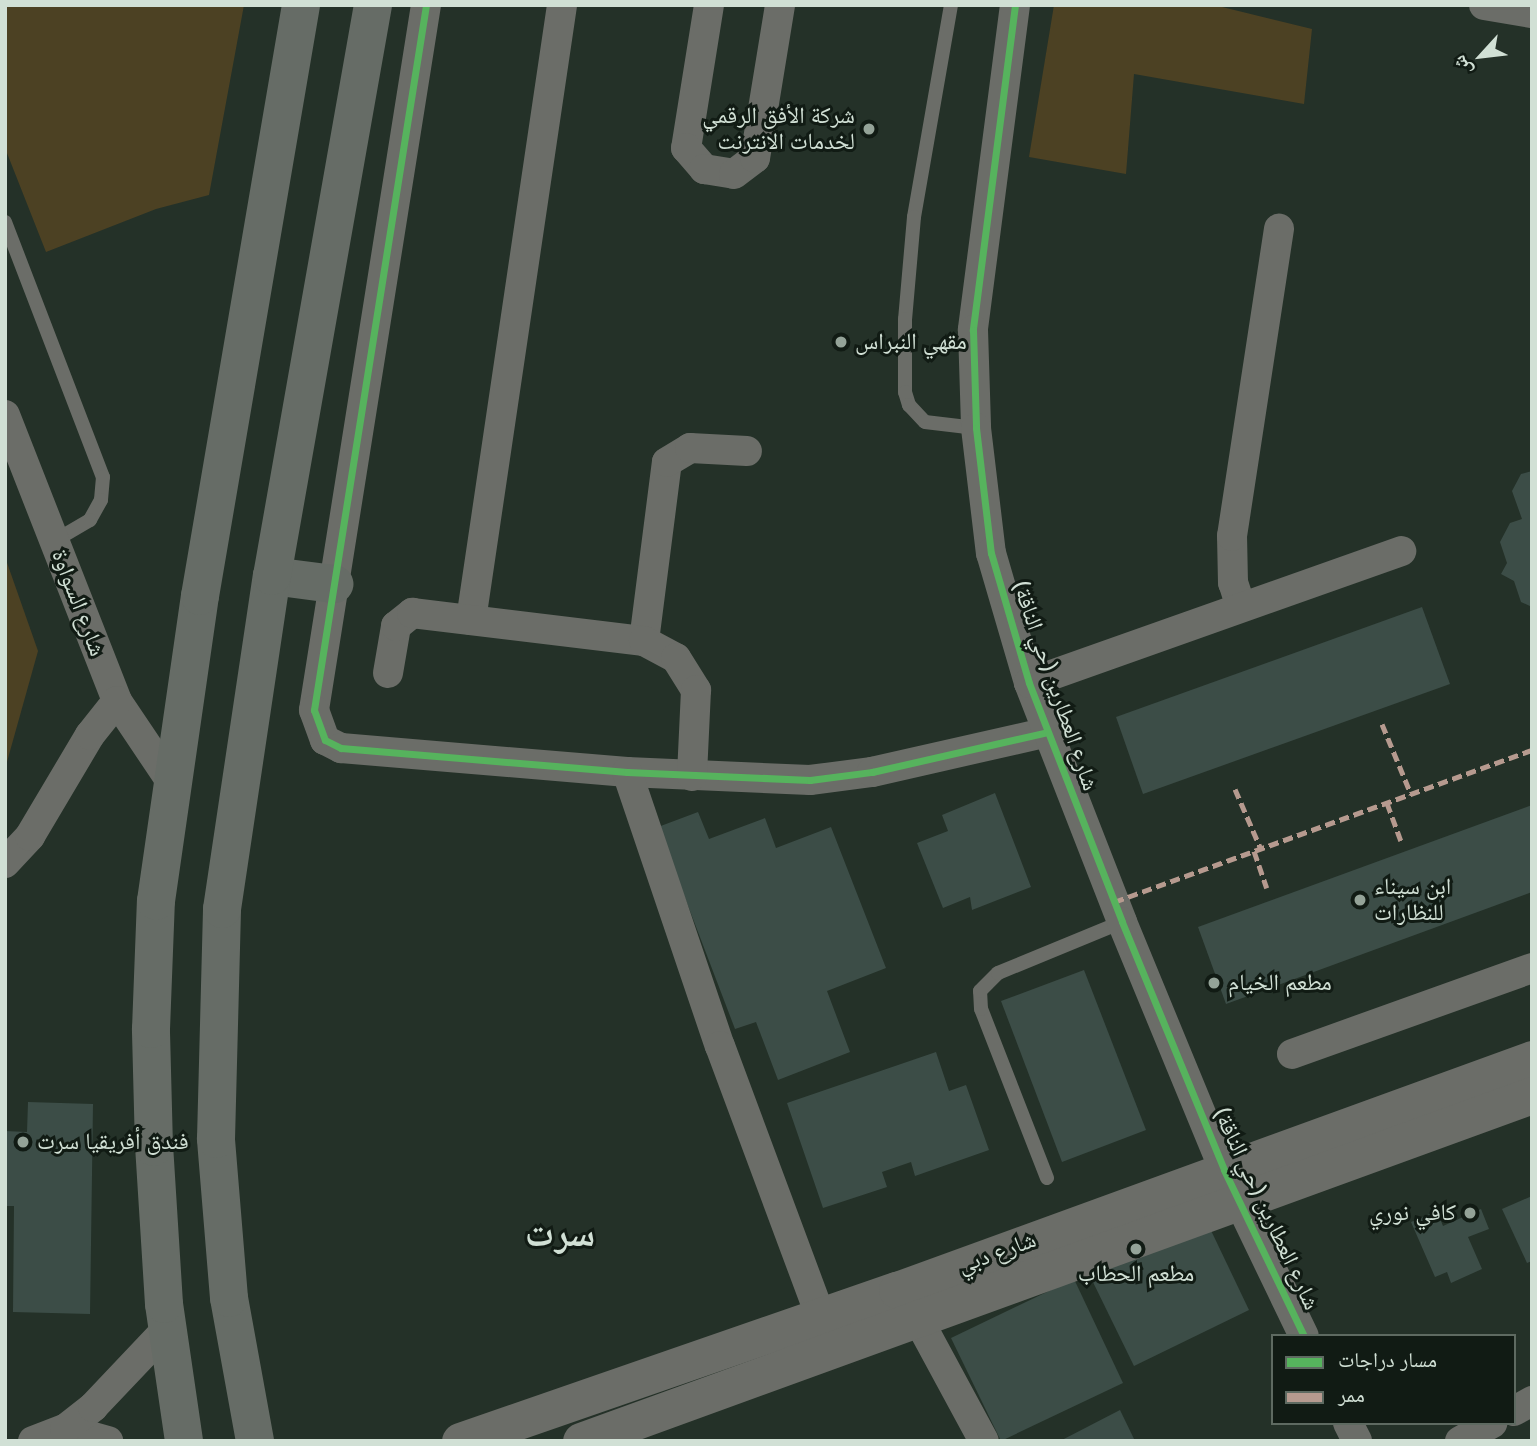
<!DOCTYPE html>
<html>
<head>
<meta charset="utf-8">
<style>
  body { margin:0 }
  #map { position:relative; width:1537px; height:1446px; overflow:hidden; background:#243128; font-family:"Varela Round","Noto Naskh Arabic",sans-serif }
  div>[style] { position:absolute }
  .green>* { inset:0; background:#4c4123 }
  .building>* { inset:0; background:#3c4d47 }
  .service>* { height:14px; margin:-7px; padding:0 7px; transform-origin:7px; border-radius:7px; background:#6b6d68 }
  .minor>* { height:30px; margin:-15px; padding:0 15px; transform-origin:15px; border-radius:15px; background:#6b6d68 }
  .tertiary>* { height:37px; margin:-18.5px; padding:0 18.5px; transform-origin:18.5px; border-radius:18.5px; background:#6b6d68 }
  .trunk>* { height:38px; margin:-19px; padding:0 19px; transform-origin:19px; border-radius:19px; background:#666c66 }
  .quiet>* { height:5px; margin-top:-2.5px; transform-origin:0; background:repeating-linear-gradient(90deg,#b69a8f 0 10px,transparent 0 15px) }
  .cycleway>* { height:7px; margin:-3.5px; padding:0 3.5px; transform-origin:3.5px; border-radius:3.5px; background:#56b35d }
  .dots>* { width:19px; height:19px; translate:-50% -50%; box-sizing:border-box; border:4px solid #111b14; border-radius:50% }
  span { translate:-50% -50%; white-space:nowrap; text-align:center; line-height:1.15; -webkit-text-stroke:6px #111b14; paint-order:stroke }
  .poi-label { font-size:23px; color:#d1e0d5 }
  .right { translate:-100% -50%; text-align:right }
  .left { translate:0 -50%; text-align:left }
  .street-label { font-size:23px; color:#d1e0d5 }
  .town-label { font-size:37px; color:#d1e0d5; font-weight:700 }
  .frame { position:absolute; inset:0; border:7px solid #d1e0d5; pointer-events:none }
  .legend { position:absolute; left:1271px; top:1334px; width:245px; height:91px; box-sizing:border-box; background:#111b14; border:2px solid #5e6a61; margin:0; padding:9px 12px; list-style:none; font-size:21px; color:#d1e0d5 }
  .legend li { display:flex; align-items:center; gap:14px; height:35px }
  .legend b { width:35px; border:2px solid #5e6a61 }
  .north { position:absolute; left:1446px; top:21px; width:70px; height:70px; -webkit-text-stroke:5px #111b14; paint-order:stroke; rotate:243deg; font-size:19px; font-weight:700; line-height:28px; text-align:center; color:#d1e0d5 }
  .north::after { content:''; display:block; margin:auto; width:24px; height:32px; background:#d1e0d5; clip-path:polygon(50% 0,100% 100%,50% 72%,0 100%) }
</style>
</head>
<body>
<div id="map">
  <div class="green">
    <div style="clip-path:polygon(5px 5px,244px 5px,209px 195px,156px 209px,46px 252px,5px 148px)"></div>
    <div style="clip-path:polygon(1054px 5px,1214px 5px,1312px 29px,1304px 104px,1134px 74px,1126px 174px,1029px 157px)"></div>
    <div style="clip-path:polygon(5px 557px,38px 651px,5px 769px)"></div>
  </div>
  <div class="building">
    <div style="clip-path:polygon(1532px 471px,1532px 607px,1521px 602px,1514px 581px,1501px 574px,1507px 563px,1500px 542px,1510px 523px,1522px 519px,1512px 491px,1521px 474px)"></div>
    <div style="clip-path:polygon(1422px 607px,1450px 684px,1143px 794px,1116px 717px)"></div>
    <div style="clip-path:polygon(995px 793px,1031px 887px,972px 910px,970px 897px,943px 908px,917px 843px,948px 831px,942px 815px)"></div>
    <div style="clip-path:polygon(1532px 805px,1532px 892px,1226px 1004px,1198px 927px)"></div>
    <div style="clip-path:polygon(698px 812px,709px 839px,765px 818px,776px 848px,831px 827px,886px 968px,827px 991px,850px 1052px,778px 1080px,756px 1022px,735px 1029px,658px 827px)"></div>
    <div style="clip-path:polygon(1084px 970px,1146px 1130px,1062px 1162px,1001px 1001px)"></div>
    <div style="clip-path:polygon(936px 1052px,949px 1091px,966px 1085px,989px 1150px,915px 1176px,911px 1162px,882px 1172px,887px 1187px,823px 1208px,787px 1103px)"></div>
    <div style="clip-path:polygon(28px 1102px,93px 1104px,90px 1314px,13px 1312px,14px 1206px,5px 1206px,5px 1131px,27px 1132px)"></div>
    <div style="clip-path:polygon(1532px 1196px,1532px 1261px,1527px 1263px,1502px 1209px)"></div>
    <div style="clip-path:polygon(1481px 1209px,1489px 1229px,1468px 1237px,1482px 1269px,1451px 1283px,1447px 1272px,1435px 1277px,1411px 1222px,1437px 1211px,1443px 1226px)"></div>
    <div style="clip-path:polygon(1206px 1220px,1249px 1310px,1134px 1366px,1090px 1276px)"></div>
    <div style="clip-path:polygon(1074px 1279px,1123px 1383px,1001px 1441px,951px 1338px)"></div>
    <div style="clip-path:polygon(1120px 1410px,1135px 1441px,1060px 1441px)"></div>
  </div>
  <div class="service">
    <div style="left:951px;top:5px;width:215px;rotate:99.9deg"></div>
    <div style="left:914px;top:217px;width:102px;rotate:95deg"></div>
    <div style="left:905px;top:319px;width:73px;rotate:90deg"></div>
    <div style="left:905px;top:392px;width:14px;rotate:73deg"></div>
    <div style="left:909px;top:405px;width:23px;rotate:47deg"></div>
    <div style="left:925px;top:422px;width:51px;rotate:6.7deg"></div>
    <div style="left:5px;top:222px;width:273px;rotate:69deg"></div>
    <div style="left:103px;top:477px;width:23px;rotate:95deg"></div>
    <div style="left:101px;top:500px;width:23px;rotate:119deg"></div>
    <div style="left:90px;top:520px;width:42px;rotate:149.7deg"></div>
    <div style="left:1047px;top:1178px;width:181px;rotate:-111.3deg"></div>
    <div style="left:981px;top:1009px;width:18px;rotate:-93deg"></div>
    <div style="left:980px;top:991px;width:25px;rotate:-45deg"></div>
    <div style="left:998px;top:973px;width:134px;rotate:-22.4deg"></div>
  </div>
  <div class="minor">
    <div style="left:426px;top:5px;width:714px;rotate:99.03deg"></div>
    <div style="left:314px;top:710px;width:32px;rotate:70deg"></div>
    <div style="left:325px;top:740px;width:18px;rotate:27deg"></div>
    <div style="left:341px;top:748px;width:287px;rotate:4.8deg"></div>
    <div style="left:627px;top:772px;width:183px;rotate:2.5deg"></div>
    <div style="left:810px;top:780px;width:63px;rotate:-7.4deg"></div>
    <div style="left:872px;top:772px;width:180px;rotate:-12.8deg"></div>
    <div style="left:709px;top:5px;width:145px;rotate:99.1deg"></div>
    <div style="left:686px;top:148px;width:28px;rotate:49deg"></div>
    <div style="left:704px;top:169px;width:30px;rotate:9deg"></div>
    <div style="left:734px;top:174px;width:26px;rotate:-37deg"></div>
    <div style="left:755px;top:158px;width:155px;rotate:-80.7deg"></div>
    <div style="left:1015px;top:5px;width:328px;rotate:97.4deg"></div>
    <div style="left:973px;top:330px;width:98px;rotate:88.2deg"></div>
    <div style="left:976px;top:428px;width:126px;rotate:83.2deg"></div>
    <div style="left:991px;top:553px;width:135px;rotate:73.7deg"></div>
    <div style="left:1029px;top:683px;width:256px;rotate:68.7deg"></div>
    <div style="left:1122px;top:922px;width:268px;rotate:67.6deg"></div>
    <div style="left:1224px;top:1170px;width:184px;rotate:64.3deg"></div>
    <div style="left:1484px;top:5px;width:49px;rotate:9.5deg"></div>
    <div style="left:5px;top:415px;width:307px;rotate:68.6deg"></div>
    <div style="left:117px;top:701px;width:95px;rotate:56.1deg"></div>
    <div style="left:1241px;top:607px;width:25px;rotate:-108deg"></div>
    <div style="left:1233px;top:583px;width:47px;rotate:-91.2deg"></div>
    <div style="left:1232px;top:536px;width:311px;rotate:-81.3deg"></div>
    <div style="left:471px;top:620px;width:622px;rotate:-81.58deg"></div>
    <div style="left:644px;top:641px;width:180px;rotate:-82.7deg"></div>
    <div style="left:667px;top:462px;width:27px;rotate:-31deg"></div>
    <div style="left:690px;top:448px;width:57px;rotate:3deg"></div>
    <div style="left:388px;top:673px;width:48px;rotate:-80.3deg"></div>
    <div style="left:396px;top:626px;width:21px;rotate:-39deg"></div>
    <div style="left:412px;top:613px;width:234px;rotate:6.9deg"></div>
    <div style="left:644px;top:641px;width:36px;rotate:28deg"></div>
    <div style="left:676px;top:658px;width:38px;rotate:58deg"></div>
    <div style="left:696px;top:690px;width:86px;rotate:92.7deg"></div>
    <div style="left:1029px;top:683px;width:395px;rotate:-19.5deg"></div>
    <div style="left:627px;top:772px;width:289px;rotate:71.3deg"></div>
    <div style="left:720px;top:1046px;width:289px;rotate:69.6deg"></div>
    <div style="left:5px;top:863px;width:37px;rotate:-47deg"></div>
    <div style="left:30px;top:836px;width:117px;rotate:-59.3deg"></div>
    <div style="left:90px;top:735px;width:43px;rotate:-51.5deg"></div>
    <div style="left:1292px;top:1054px;width:255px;rotate:-19.7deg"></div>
    <div style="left:919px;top:1321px;width:136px;rotate:61.6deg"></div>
    <div style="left:1514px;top:1411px;width:21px;rotate:-29deg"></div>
    <div style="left:1348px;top:1423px;width:20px;rotate:63deg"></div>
    <div style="left:65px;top:1429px;width:45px;rotate:15.6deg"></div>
    <div style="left:33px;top:1441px;width:34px;rotate:-21deg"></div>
    <div style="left:65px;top:1429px;width:36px;rotate:-38deg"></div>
    <div style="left:93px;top:1407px;width:109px;rotate:-46.5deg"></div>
    <div style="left:1460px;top:1441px;width:37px;rotate:-29deg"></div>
  </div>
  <div class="tertiary">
    <div style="left:460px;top:1441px;width:462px;rotate:-19.1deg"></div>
    <div style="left:897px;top:1290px;width:676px;rotate:-19.99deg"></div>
    <div style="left:581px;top:1441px;width:1012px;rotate:-19.99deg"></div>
  </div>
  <div class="trunk">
    <div style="left:272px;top:576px;width:63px;rotate:7.4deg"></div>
    <div style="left:184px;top:1441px;width:138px;rotate:-98.3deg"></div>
    <div style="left:164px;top:1304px;width:157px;rotate:-93.6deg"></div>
    <div style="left:154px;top:1147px;width:118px;rotate:-91.5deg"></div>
    <div style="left:151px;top:1029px;width:128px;rotate:-87.8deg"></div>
    <div style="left:156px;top:901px;width:308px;rotate:-81.8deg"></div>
    <div style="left:200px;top:596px;width:600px;rotate:-80.3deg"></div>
    <div style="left:255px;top:1441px;width:145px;rotate:-100.3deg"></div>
    <div style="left:229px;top:1298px;width:160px;rotate:-94.7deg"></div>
    <div style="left:216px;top:1139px;width:230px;rotate:-88.5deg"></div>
    <div style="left:222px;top:909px;width:337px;rotate:-81.5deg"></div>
    <div style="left:272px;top:576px;width:580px;rotate:-79.97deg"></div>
  </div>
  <div class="quiet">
    <div style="left:1382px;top:724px;width:76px;rotate:67.5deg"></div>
    <div style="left:1235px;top:789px;width:65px;rotate:66.6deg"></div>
    <div style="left:1387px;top:803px;width:40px;rotate:69.8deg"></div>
    <div style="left:1254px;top:851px;width:39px;rotate:71deg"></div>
    <div style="left:1114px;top:902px;width:445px;rotate:-20deg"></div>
  </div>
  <div class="cycleway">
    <div style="left:426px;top:5px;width:714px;rotate:99.03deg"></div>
    <div style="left:314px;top:710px;width:32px;rotate:70deg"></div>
    <div style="left:325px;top:740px;width:18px;rotate:27deg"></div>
    <div style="left:341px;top:748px;width:287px;rotate:4.8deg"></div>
    <div style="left:627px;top:772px;width:183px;rotate:2.5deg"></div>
    <div style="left:810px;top:780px;width:63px;rotate:-7.4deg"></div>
    <div style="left:872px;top:772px;width:180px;rotate:-12.8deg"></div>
    <div style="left:1015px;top:5px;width:328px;rotate:97.4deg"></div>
    <div style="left:973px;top:330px;width:98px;rotate:88.2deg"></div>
    <div style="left:976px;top:428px;width:126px;rotate:83.2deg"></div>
    <div style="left:991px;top:553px;width:135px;rotate:73.7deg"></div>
    <div style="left:1029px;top:683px;width:256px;rotate:68.7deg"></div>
    <div style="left:1122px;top:922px;width:268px;rotate:67.6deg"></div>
    <div style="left:1224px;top:1170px;width:184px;rotate:64.3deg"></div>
  </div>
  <div class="dots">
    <div style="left:869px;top:129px;background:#94a398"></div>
    <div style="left:841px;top:342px;background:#94a398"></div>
    <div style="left:1360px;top:900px;background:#94a398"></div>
    <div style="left:1214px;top:983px;background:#94a398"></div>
    <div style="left:23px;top:1142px;background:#94a398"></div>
    <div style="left:1470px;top:1213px;background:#94a398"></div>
    <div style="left:1136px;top:1249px;background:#94a398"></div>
  </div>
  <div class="poi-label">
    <span class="right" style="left:855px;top:129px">شركة الأفق الرقمي<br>لخدمات الانترنت</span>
    <span class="left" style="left:855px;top:342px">مقهي النبراس</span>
    <span class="left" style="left:1374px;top:900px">ابن سيناء<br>للنظارات</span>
    <span class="left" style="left:1228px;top:983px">مطعم الخيام</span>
    <span class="left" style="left:37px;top:1142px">فندق أفريقيا سرت</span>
    <span class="right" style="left:1456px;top:1213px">كافي نوري</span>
    <span style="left:1136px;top:1274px">مطعم الحطاب</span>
  </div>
  <div class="street-label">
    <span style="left:78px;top:603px;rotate:69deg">شارع السواوة</span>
    <span style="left:1055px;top:686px;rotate:71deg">شارع العطارين (حي الناقة)</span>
    <span style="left:1266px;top:1209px;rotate:65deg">شارع العطارين (حي الناقة)</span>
    <span style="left:997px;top:1253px;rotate:-20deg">شارع دبي</span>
  </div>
  <div class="town-label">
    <span style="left:560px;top:1235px">سرت</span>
  </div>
  <div class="frame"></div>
  <ul class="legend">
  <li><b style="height:9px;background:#56b35d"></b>مسار دراجات</li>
  <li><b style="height:9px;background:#b69a8f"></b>ممر</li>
  </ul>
  <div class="north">ش</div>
</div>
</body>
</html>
